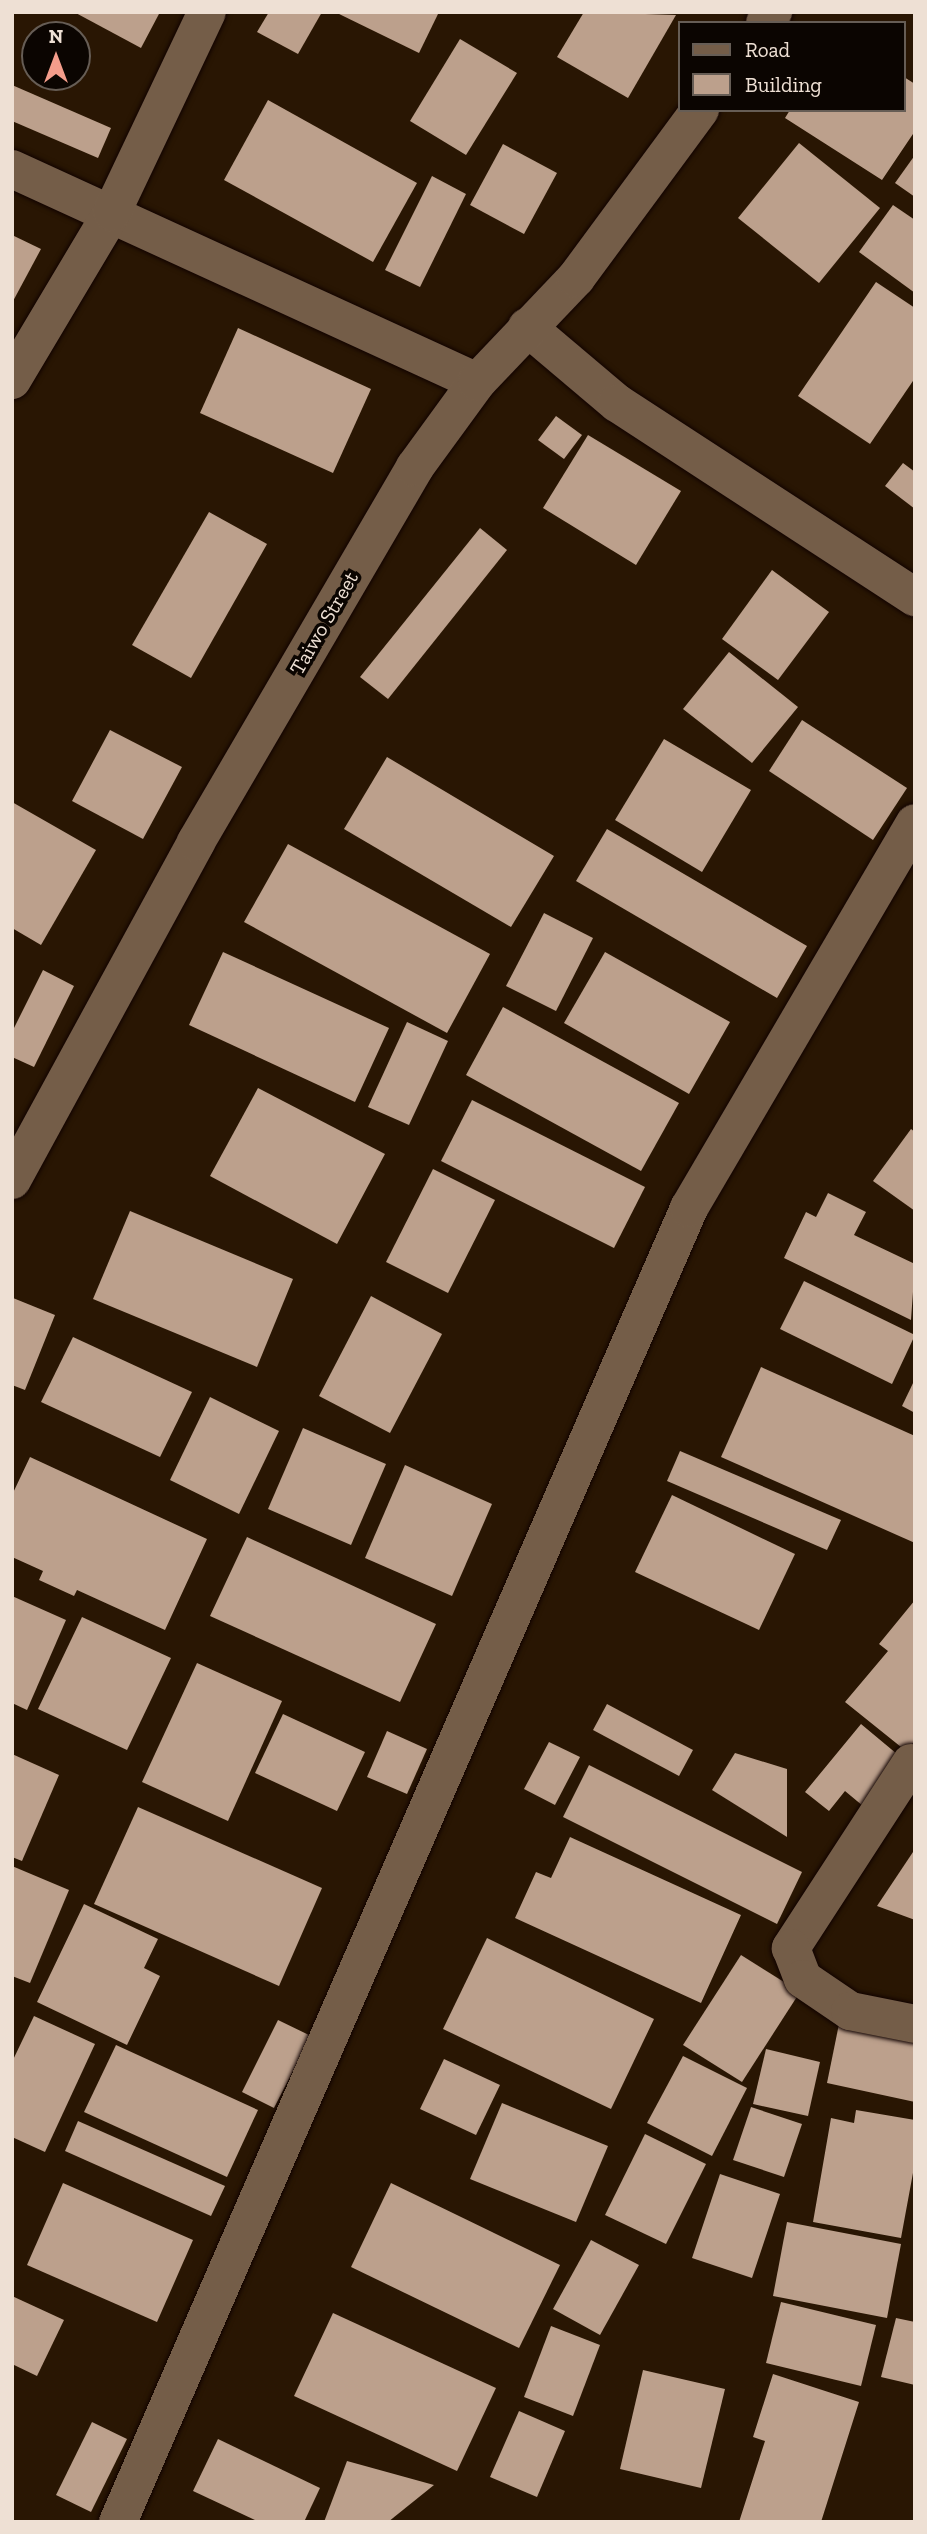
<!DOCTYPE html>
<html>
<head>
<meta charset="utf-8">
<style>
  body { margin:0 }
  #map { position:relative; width:927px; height:2534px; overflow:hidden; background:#291603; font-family:"Zilla Slab",serif }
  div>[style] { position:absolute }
  .building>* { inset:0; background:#bca08c }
  .roads { filter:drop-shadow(0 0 2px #110300) drop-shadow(0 0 2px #110300) }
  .minor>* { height:38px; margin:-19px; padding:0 19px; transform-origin:19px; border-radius:19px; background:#745d48 }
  span { translate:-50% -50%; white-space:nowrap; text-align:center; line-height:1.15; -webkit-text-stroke:7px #0b0501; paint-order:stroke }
  .street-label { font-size:21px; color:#eee0d4 }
  .frame { position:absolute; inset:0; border:14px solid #eee0d4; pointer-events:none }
  .legend { position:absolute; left:678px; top:21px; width:228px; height:91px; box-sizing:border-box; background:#0b0501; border:2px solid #665d55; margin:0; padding:9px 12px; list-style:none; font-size:21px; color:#eee0d4 }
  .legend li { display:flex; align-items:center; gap:14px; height:35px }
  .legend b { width:35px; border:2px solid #665d55 }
  .north { position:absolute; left:21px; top:21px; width:70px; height:70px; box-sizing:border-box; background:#0b0501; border:2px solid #665d55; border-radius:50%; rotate:0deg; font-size:19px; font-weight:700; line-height:28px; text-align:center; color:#eee0d4 }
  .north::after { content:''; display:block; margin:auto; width:24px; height:32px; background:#f49d8b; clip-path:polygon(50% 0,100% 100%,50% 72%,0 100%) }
</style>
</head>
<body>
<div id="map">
  <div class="building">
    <div style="clip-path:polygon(74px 12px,160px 12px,141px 48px)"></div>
    <div style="clip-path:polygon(269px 12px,322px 12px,298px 54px,257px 32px)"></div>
    <div style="clip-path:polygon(335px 12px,433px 12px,438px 14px,419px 53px)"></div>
    <div style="clip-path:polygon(584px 12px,676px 15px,628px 98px,557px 57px)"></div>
    <div style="clip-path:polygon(460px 39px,517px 73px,466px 155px,410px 121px)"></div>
    <div style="clip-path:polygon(904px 77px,915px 84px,915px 131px,882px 180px,785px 118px,790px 110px,904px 110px)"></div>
    <div style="clip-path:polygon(12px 85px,111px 128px,98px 158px,12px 121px)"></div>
    <div style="clip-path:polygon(268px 100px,417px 183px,373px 262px,224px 180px)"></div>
    <div style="clip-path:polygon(799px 143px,880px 208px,819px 283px,738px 218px)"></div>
    <div style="clip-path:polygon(503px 144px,557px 173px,524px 234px,470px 205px)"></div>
    <div style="clip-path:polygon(915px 155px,915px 197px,895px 183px)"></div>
    <div style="clip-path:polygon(432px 176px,466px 194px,420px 287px,385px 270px)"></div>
    <div style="clip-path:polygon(893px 205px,915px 220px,915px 293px,859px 252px)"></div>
    <div style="clip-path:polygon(12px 235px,41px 249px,12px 303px)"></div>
    <div style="clip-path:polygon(876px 282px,915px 308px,915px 378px,870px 444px,798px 396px)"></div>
    <div style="clip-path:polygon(238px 328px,371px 389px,333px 473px,200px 413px)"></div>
    <div style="clip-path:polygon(556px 416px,582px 435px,564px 459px,538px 440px)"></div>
    <div style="clip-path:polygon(588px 435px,681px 491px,636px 565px,543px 508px)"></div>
    <div style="clip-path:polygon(903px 463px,915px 472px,915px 509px,885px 486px)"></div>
    <div style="clip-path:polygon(209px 512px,267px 544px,191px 678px,132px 645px)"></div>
    <div style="clip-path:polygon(480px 528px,507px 550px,388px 699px,360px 677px)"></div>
    <div style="clip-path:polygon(772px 570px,829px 612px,778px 680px,722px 639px)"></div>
    <div style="clip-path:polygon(729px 652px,798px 707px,752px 763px,683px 709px)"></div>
    <div style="clip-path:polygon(802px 720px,907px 788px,873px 840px,769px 771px)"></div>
    <div style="clip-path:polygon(110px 730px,182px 767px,143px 839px,72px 801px)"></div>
    <div style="clip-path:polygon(664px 739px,751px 790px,702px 872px,615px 820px)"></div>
    <div style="clip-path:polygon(387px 757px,554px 856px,511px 927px,344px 829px)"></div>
    <div style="clip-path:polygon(12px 802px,96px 850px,41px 945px,12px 928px)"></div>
    <div style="clip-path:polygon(607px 829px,807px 946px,777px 998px,576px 881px)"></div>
    <div style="clip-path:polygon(288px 844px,490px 954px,447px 1033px,244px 922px)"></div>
    <div style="clip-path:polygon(544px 913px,593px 938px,556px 1011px,506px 986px)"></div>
    <div style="clip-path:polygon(223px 952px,389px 1028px,355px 1102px,189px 1025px)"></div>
    <div style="clip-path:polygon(605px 952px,730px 1022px,689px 1094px,564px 1023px)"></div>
    <div style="clip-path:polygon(43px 970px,74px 986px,34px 1067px,12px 1057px,12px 1032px)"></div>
    <div style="clip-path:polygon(503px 1007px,679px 1103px,641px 1171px,466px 1075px)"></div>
    <div style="clip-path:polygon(407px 1022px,448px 1041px,409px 1125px,368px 1107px)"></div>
    <div style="clip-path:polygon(258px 1088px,385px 1154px,337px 1244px,210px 1176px)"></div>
    <div style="clip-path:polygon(472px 1100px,645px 1187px,614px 1248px,441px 1161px)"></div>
    <div style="clip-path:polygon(911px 1129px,915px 1132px,915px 1211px,873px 1181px)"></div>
    <div style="clip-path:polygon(433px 1169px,495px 1200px,448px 1293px,386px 1262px)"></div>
    <div style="clip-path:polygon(828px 1193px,866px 1212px,854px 1235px,915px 1264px,911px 1320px,784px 1258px,806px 1212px,816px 1217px)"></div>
    <div style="clip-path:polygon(130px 1211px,293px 1279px,257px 1367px,93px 1299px)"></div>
    <div style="clip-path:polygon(804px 1281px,915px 1335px,892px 1384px,780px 1329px)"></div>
    <div style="clip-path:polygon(371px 1296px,442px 1334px,390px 1433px,319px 1396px)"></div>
    <div style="clip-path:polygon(13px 1298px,55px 1315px,25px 1390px,12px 1385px)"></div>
    <div style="clip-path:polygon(73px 1337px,192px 1392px,160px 1457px,41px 1402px)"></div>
    <div style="clip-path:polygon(761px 1367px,915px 1436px,915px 1543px,721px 1457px)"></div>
    <div style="clip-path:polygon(915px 1379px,915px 1413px,902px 1406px)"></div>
    <div style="clip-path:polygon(210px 1397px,279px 1431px,239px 1514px,170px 1480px)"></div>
    <div style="clip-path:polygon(303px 1428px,386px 1464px,351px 1545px,268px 1509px)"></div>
    <div style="clip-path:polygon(680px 1451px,841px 1520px,827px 1550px,667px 1481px)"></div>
    <div style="clip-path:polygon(30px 1457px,207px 1539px,165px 1630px,77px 1590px,74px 1596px,39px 1580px,43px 1571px,12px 1557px,12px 1495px)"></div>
    <div style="clip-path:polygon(405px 1465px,492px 1504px,452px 1596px,365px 1558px)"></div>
    <div style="clip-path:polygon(672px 1495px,795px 1554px,759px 1630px,635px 1572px)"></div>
    <div style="clip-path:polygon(247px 1537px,436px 1624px,400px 1702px,210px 1616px)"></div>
    <div style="clip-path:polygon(12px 1596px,66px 1620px,27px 1710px,12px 1703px)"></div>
    <div style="clip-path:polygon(915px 1600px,915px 1741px,906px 1751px,845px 1702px,888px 1651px,879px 1644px)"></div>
    <div style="clip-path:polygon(82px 1617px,171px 1658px,127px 1750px,38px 1709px)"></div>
    <div style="clip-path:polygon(197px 1663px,282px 1701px,228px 1821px,142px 1782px)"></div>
    <div style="clip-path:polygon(607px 1704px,693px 1750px,679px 1776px,593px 1730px)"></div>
    <div style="clip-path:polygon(283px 1714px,365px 1752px,337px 1811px,255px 1773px)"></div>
    <div style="clip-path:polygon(861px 1724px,903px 1759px,863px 1806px,845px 1791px,829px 1811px,805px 1792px)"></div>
    <div style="clip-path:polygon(387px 1731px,427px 1749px,407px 1794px,367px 1777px)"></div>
    <div style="clip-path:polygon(549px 1742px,580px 1757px,555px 1805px,524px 1789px)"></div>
    <div style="clip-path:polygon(735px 1753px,787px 1769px,787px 1837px,712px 1790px)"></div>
    <div style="clip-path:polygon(12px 1754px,59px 1775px,22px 1861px,12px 1857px)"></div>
    <div style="clip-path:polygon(589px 1765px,802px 1872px,777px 1924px,563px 1817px)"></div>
    <div style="clip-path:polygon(138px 1807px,322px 1888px,279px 1986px,94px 1904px)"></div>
    <div style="clip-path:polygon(570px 1837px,741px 1915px,701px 2003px,515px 1918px,536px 1872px,551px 1878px)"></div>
    <div style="clip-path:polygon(915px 1849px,915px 1920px,877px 1906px)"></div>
    <div style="clip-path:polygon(12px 1866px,69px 1890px,30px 1983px,12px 1976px)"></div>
    <div style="clip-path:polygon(84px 1904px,158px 1939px,144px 1968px,160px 1976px,127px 2045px,37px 2002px)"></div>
    <div style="clip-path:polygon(487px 1938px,654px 2019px,611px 2109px,443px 2029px)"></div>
    <div style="clip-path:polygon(741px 1955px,800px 1992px,742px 2082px,683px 2045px)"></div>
    <div style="clip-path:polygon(34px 2016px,95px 2044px,45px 2152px,12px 2137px,12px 2062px)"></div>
    <div style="clip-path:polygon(278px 2020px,311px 2036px,274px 2108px,242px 2092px)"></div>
    <div style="clip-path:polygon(839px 2024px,915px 2041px,915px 2102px,827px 2083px)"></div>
    <div style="clip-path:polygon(116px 2045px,258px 2110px,227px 2177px,84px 2112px)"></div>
    <div style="clip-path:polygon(766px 2049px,820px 2062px,808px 2116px,753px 2104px)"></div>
    <div style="clip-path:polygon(683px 2056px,747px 2088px,712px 2156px,647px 2123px)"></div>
    <div style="clip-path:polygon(444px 2059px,500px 2085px,476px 2135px,420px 2109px)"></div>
    <div style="clip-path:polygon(502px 2103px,608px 2146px,576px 2222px,470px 2179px)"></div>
    <div style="clip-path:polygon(751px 2107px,802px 2124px,784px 2177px,733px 2160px)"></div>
    <div style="clip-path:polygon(856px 2110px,915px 2120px,915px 2162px,901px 2238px,813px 2222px,831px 2118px,854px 2123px)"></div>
    <div style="clip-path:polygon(78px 2121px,225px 2186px,211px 2216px,65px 2151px)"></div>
    <div style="clip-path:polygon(645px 2134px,706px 2164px,666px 2244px,605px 2215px)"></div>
    <div style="clip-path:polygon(720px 2174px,780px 2194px,752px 2278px,692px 2258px)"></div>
    <div style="clip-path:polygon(63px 2183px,193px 2240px,157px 2322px,27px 2265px)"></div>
    <div style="clip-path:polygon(391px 2183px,560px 2265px,519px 2348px,351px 2267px)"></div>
    <div style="clip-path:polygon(787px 2222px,901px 2244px,887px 2318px,773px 2296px)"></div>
    <div style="clip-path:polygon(591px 2240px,639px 2265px,600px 2335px,553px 2309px)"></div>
    <div style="clip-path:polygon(12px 2296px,64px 2320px,37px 2376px,12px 2364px)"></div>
    <div style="clip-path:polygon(781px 2302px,876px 2325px,861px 2386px,766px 2363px)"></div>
    <div style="clip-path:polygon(333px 2313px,496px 2388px,457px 2471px,294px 2396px)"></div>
    <div style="clip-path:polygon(896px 2318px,915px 2322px,915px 2385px,881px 2377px)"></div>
    <div style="clip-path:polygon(551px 2326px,600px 2345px,573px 2416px,524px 2397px)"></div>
    <div style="clip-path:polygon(643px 2370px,725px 2389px,701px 2488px,620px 2469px)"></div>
    <div style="clip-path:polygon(773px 2374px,859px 2402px,821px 2522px,739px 2522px,765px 2441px,753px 2437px)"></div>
    <div style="clip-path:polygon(519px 2411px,565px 2431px,537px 2497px,490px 2477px)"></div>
    <div style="clip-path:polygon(92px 2422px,127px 2439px,91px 2512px,56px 2495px)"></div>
    <div style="clip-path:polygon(218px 2439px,320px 2488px,304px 2522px,259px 2522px,193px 2491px)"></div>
    <div style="clip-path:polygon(347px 2461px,434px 2485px,388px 2522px,324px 2522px)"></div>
  </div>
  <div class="roads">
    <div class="minor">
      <div style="left:765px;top:23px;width:14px;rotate:-54deg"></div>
      <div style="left:12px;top:169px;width:511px;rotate:24.61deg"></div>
      <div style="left:527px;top:327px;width:118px;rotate:40.2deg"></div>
      <div style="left:617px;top:403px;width:356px;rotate:33.1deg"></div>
      <div style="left:12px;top:380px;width:196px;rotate:-59.2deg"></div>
      <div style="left:112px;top:212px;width:221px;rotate:-64.6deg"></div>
      <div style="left:12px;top:1180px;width:385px;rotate:-61.4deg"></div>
      <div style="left:196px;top:842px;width:434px;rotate:-59.7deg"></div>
      <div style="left:415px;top:467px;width:105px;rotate:-53.9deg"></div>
      <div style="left:477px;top:382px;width:144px;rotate:-46.4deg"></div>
      <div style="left:576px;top:278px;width:209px;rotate:-53.6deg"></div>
      <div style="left:911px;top:1763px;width:221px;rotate:123deg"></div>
      <div style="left:791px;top:1948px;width:33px;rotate:69deg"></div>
      <div style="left:803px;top:1979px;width:57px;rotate:34.2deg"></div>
      <div style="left:850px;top:2011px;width:66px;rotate:11.3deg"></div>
      <div style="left:118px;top:2522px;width:1433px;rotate:-66.51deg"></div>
      <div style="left:689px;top:1208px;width:446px;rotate:-59.6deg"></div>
    </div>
  </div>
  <div class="street-label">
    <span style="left:324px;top:623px;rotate:-60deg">Taiwo Street</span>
  </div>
  <div class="frame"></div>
  <ul class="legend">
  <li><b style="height:9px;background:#745d48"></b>Road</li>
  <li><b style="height:19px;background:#bca08c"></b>Building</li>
  </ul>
  <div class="north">N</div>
</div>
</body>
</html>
